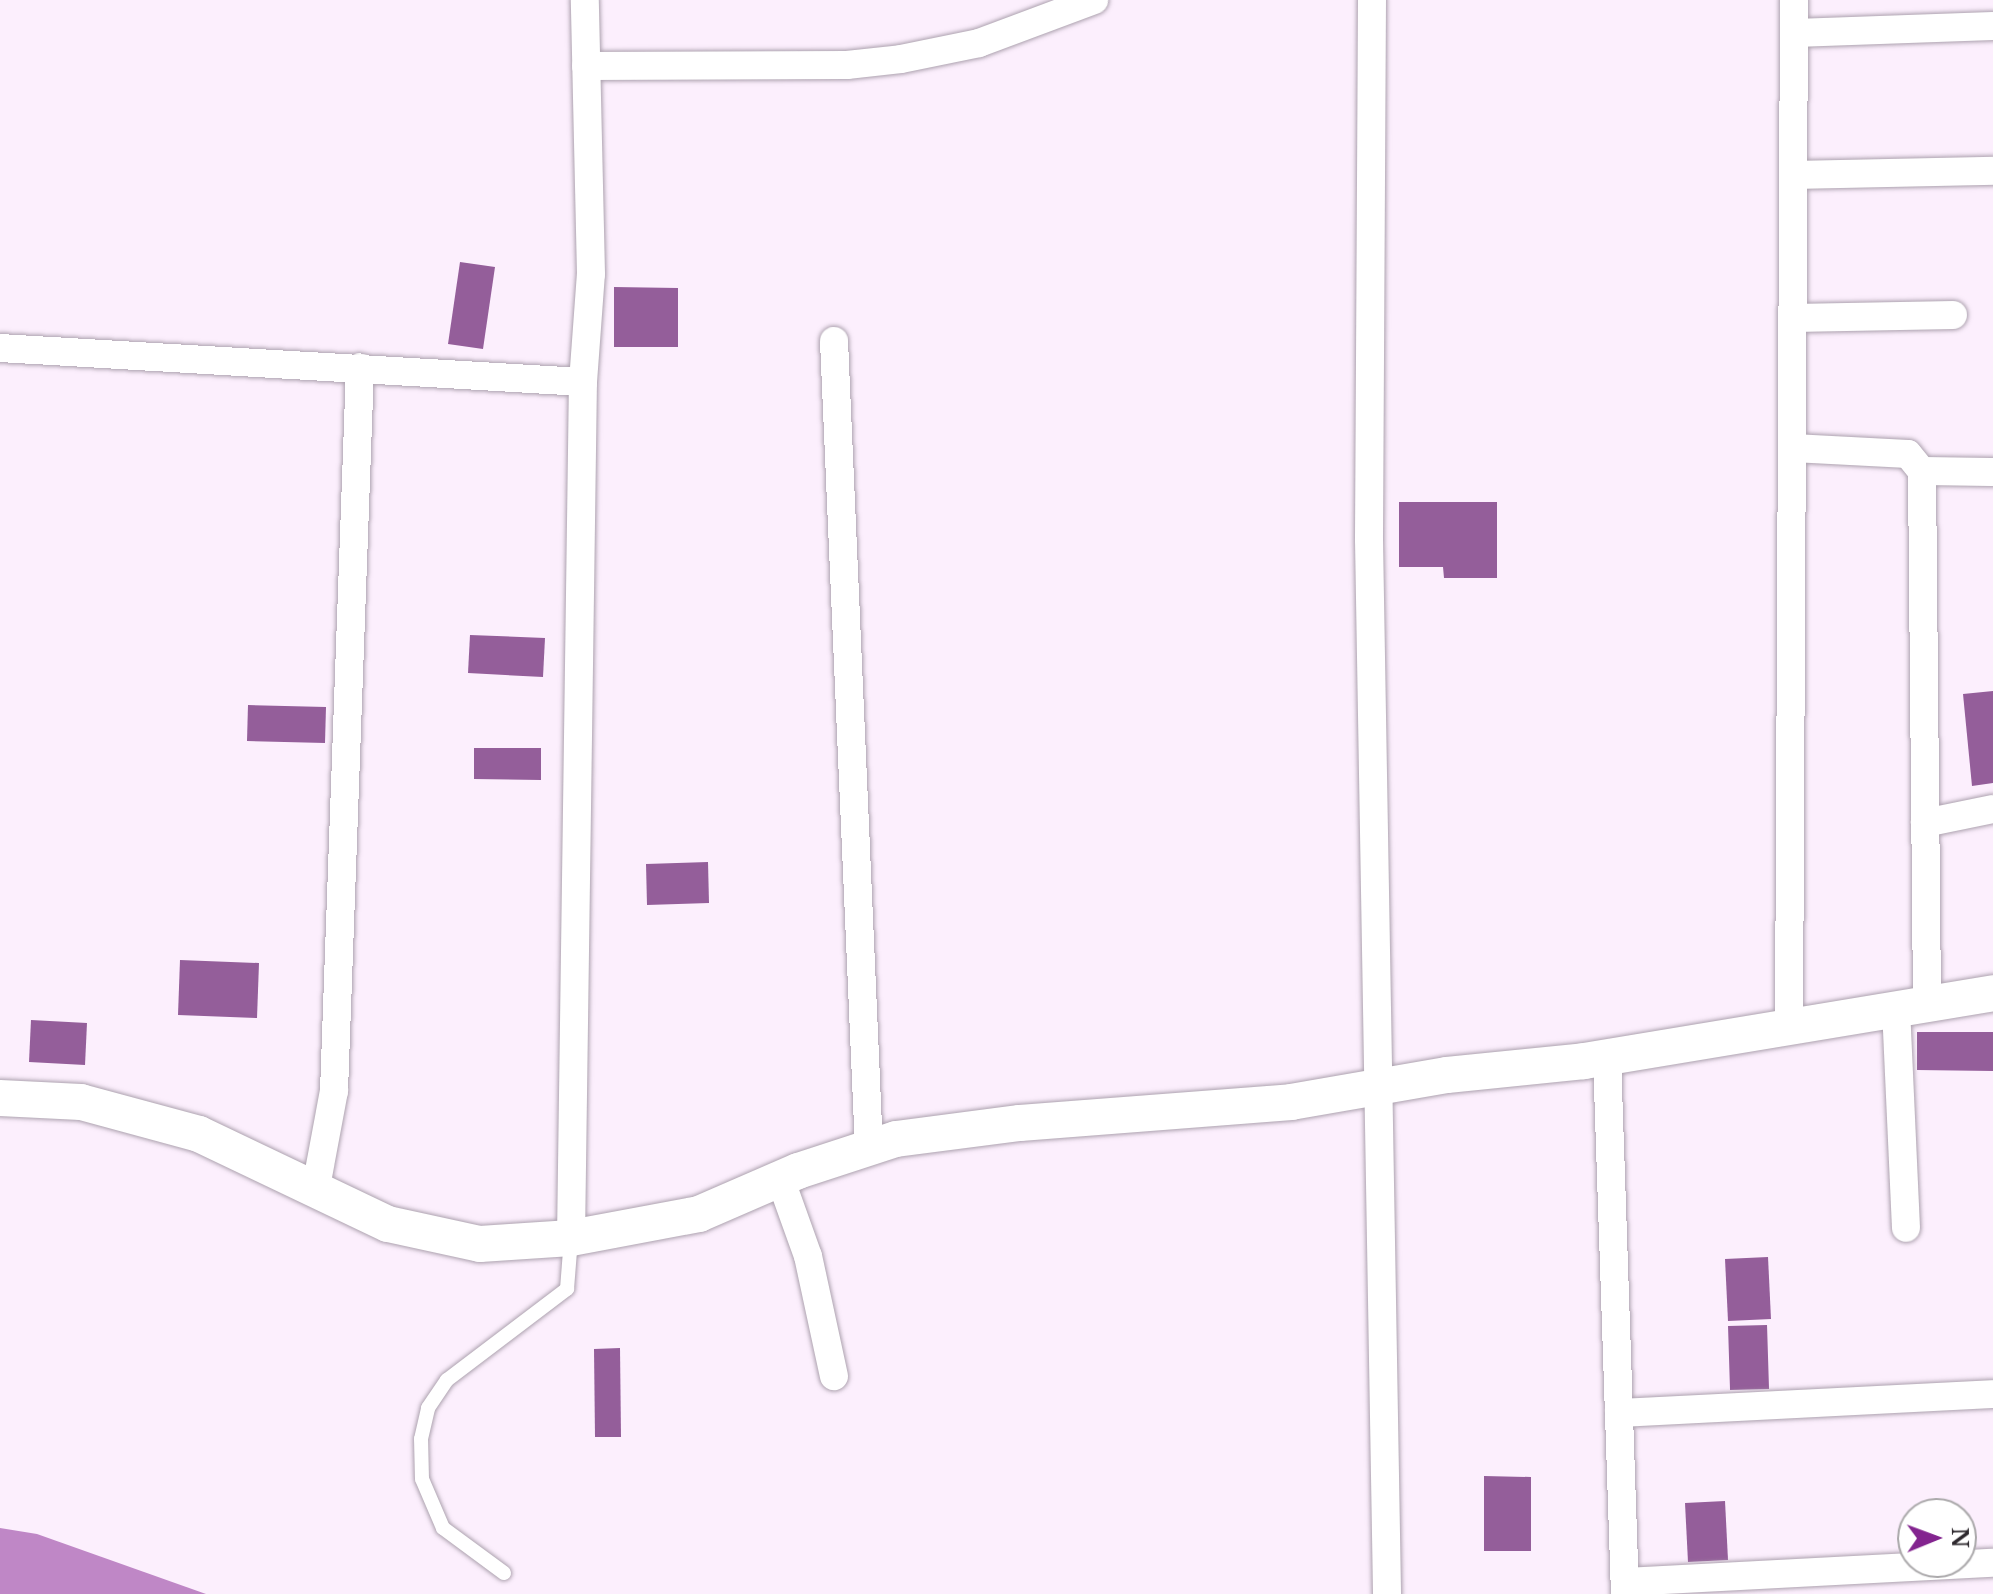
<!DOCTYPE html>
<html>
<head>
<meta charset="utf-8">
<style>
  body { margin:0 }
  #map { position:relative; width:1993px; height:1594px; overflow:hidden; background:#fceffd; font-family:"Libre Baskerville",serif }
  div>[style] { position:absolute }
  .water>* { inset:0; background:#bf87c6 }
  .building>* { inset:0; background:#945e9a }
  .roads { filter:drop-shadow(0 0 2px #ada2af) drop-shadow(0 0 2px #ada2af) }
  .service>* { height:14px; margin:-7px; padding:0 7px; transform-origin:7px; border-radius:7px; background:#fff }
  .minor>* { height:28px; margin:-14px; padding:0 14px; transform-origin:14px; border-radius:14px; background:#fff }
  .tertiary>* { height:36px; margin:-18px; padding:0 18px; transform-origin:18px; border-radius:18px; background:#fff }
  span { translate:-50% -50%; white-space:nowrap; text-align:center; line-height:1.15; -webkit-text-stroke:8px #fff; paint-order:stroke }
  .north { position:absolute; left:1897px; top:1498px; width:80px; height:80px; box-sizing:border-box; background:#fff; border:2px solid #aba9ab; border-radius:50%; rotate:89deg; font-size:22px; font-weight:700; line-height:32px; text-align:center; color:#2e292e }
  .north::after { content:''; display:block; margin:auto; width:28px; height:36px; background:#83248f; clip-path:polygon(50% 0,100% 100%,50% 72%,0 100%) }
</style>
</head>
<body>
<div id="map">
  <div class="water">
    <div style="clip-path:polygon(0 1528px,37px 1534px,206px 1594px,0 1594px)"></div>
  </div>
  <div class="building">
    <div style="clip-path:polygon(460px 262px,495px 267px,483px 349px,448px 344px)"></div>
    <div style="clip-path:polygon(614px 287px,678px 288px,678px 347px,614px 347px)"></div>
    <div style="clip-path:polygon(1399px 502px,1497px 502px,1497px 578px,1444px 578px,1443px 567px,1399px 567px)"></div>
    <div style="clip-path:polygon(470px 635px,545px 638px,543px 677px,468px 673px)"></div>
    <div style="clip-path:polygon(1993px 691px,1993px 783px,1972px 786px,1963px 694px)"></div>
    <div style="clip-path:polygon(248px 705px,326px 707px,325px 743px,247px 741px)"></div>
    <div style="clip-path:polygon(474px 748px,541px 748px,541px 780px,474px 779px)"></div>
    <div style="clip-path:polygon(708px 862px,709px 903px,647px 905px,646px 864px)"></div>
    <div style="clip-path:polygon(180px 960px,259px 963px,257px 1018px,178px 1015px)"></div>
    <div style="clip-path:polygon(31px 1020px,87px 1023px,85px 1065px,29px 1062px)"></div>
    <div style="clip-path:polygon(1917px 1032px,1993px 1032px,1993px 1071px,1917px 1070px)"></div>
    <div style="clip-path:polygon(1768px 1257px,1771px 1319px,1728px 1321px,1725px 1259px)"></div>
    <div style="clip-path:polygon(1767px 1325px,1769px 1389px,1730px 1390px,1728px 1326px)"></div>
    <div style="clip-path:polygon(620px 1348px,621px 1437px,595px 1437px,594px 1349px)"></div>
    <div style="clip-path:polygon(1484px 1476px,1531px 1477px,1531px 1551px,1484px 1551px)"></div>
    <div style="clip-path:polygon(1725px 1501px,1728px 1560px,1688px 1562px,1685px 1503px)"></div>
  </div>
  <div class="roads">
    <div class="service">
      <div style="left:504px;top:1573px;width:76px;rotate:-143.6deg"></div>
      <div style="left:443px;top:1528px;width:53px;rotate:-113.2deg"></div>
      <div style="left:422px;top:1479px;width:40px;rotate:-91.4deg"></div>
      <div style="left:421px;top:1439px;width:32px;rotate:-77deg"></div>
      <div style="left:428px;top:1408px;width:34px;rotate:-56deg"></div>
      <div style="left:447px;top:1380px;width:151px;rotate:-37.2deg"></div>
      <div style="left:567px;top:1289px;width:51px;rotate:-85.5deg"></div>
    </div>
    <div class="minor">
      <div style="left:1372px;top:0;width:540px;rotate:90.32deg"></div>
      <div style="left:1369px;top:540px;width:1054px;rotate:89.02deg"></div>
      <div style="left:1795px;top:33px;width:198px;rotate:-2deg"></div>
      <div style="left:586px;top:66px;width:261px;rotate:-0.2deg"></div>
      <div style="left:847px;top:65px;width:54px;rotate:-6.3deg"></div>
      <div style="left:901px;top:59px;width:80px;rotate:-11.6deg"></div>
      <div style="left:979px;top:43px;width:123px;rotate:-20.5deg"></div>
      <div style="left:1795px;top:175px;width:198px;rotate:-1.2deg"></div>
      <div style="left:1794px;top:318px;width:159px;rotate:-1.1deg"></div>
      <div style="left:834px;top:341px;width:808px;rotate:87.52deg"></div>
      <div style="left:0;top:348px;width:584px;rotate:3.34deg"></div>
      <div style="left:1793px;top:448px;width:115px;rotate:3deg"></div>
      <div style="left:1908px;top:454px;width:22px;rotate:51deg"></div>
      <div style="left:1922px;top:471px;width:533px;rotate:89.46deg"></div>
      <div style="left:1922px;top:471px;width:71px;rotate:0.8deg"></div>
      <div style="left:1925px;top:823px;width:69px;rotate:-11.6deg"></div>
      <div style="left:1896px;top:1008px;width:220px;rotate:87.4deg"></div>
      <div style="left:1789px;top:1027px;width:1027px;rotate:-89.72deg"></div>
      <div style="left:1607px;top:1057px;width:537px;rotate:88.08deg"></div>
      <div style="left:780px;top:1178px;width:83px;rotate:70.3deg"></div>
      <div style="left:808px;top:1256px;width:123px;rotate:77.8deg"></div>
      <div style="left:316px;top:1187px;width:98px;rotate:-79.4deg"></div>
      <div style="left:334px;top:1091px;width:724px;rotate:-87.94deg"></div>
      <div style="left:571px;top:1238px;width:856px;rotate:-89.2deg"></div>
      <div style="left:583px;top:382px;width:108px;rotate:-85.8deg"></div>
      <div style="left:591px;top:274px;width:274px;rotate:-91.3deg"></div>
      <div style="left:1619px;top:1413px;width:374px;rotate:-2.9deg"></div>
      <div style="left:1625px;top:1582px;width:368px;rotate:-3deg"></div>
    </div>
    <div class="tertiary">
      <div style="left:0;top:1098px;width:81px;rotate:2.8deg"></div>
      <div style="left:81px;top:1102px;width:122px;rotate:15.2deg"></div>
      <div style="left:199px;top:1134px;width:209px;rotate:25.5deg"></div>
      <div style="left:388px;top:1224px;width:94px;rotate:12.3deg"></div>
      <div style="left:480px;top:1244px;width:91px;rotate:-3.8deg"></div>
      <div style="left:571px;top:1238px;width:130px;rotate:-10.6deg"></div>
      <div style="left:699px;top:1214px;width:108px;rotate:-23.5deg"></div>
      <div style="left:798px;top:1171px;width:103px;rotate:-18.1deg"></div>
      <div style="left:896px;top:1139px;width:125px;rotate:-7.4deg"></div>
      <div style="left:1020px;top:1123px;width:272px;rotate:-4.4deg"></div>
      <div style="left:1291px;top:1102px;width:158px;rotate:-9.8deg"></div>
      <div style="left:1447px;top:1075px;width:138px;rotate:-5.8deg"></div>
      <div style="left:1584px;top:1061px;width:415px;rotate:-9.4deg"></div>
    </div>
  </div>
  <div class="north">N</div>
</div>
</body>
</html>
